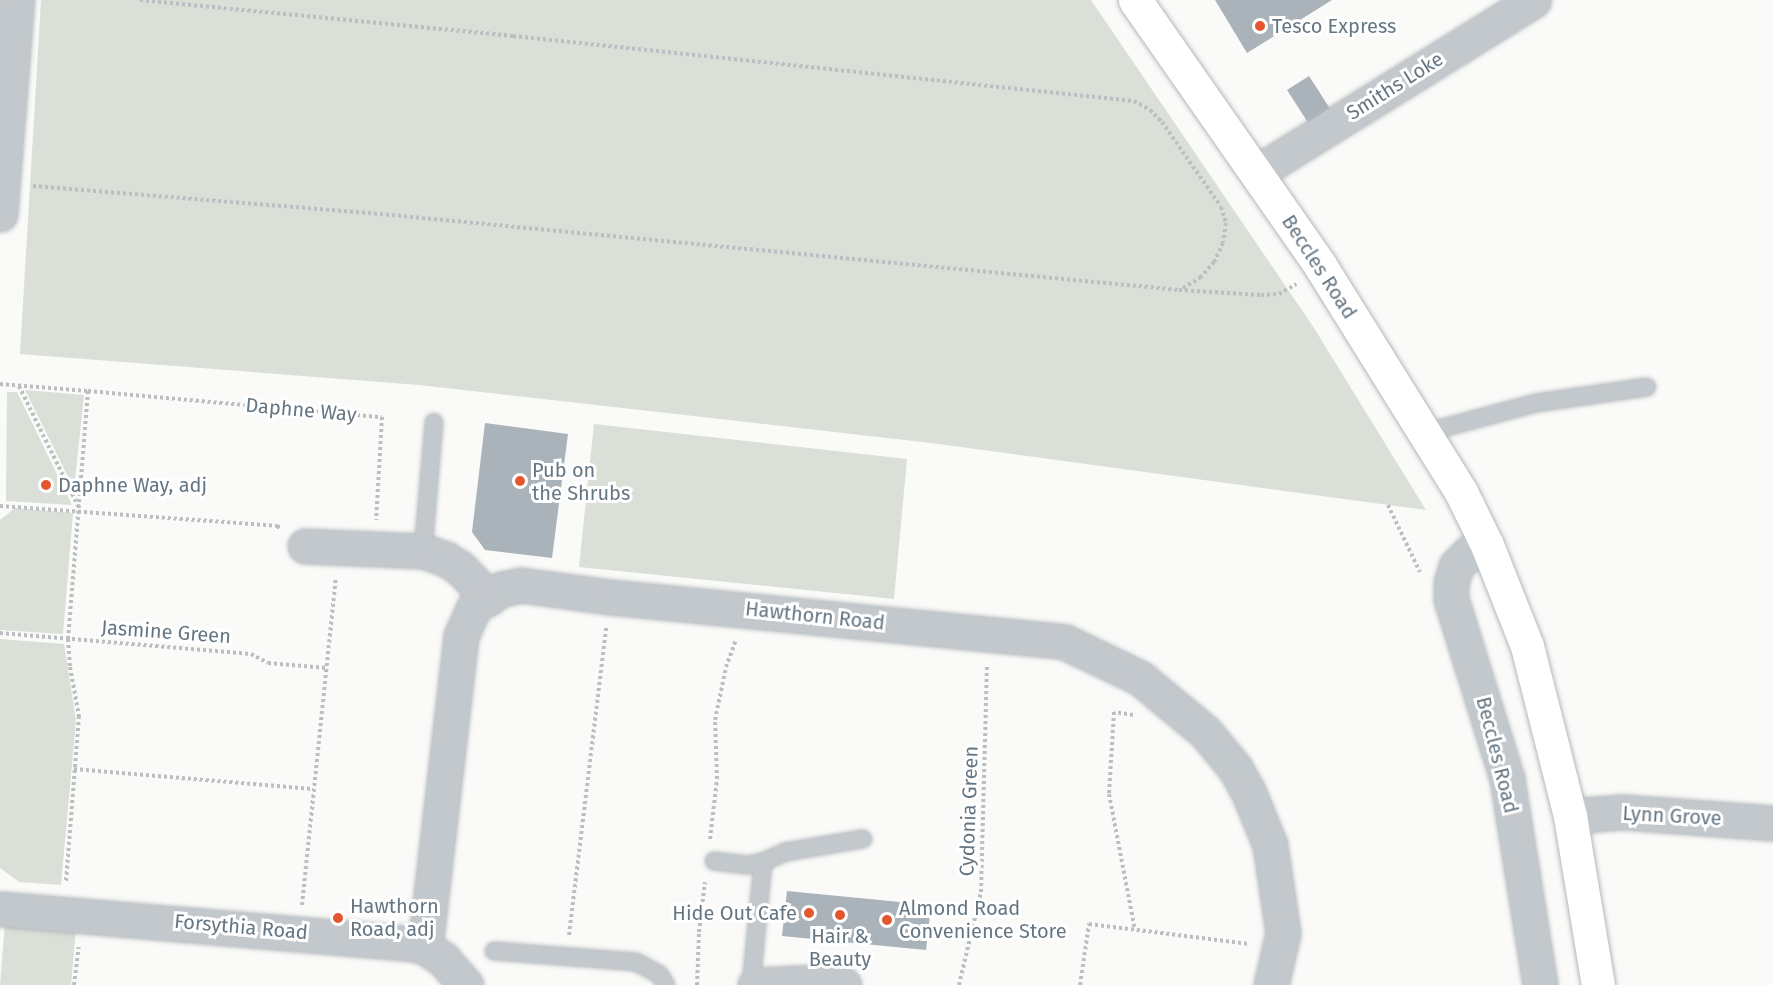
<!DOCTYPE html>
<html>
<head>
<meta charset="utf-8">
<style>
  body { margin:0 }
  #map { position:relative; width:1773px; height:985px; overflow:hidden; background:#fafaf8; font-family:"Fira Sans",sans-serif }
  div>[style] { position:absolute }
  .green>* { inset:0; background:#dadfd7 }
  .building>* { inset:0; background:#aab3b9 }
  .path>* { height:4px; margin-top:-2px; transform-origin:0; background:repeating-linear-gradient(90deg,#bbbfc2 0 3px,transparent 0 6px) }
  .roads { filter:drop-shadow(0 0 2px #b4b9bd) drop-shadow(0 0 2px #b4b9bd) }
  .service>* { height:16px; margin:-8px; padding:0 8px; transform-origin:8px; border-radius:8px; background:#c3c8cc }
  .minor>* { height:33px; margin:-16.5px; padding:0 16.5px; transform-origin:16.5px; border-radius:16.5px; background:#c3c8cc }
  .tertiary>* { height:33px; margin:-16.5px; padding:0 16.5px; transform-origin:16.5px; border-radius:16.5px; background:#c3c8cc }
  .trunk>* { height:33px; margin:-16.5px; padding:0 16.5px; transform-origin:16.5px; border-radius:16.5px; background:#fff }
  .dots>* { width:16px; height:16px; translate:-50% -50%; box-sizing:border-box; border:3px solid #fff; border-radius:50% }
  span { translate:-50% -50%; white-space:nowrap; text-align:center; line-height:1.15; -webkit-text-stroke:6px #fff; paint-order:stroke }
  .poi-label { font-size:20px; color:#657683 }
  .left { translate:0 -50%; text-align:left }
  .right { translate:-100% -50%; text-align:right }
  .street-label { font-size:20px; color:#657683 }
</style>
</head>
<body>
<div id="map">
  <div class="green">
    <div style="clip-path:polygon(41px 0,1091px 0,1314px 328px,1426px 510px,931px 443px,419px 385px,20px 354px)"></div>
    <div style="clip-path:polygon(25px 390px,84px 395px,74px 489px)"></div>
    <div style="clip-path:polygon(7px 392px,17px 392px,72px 505px,6px 501px)"></div>
    <div style="clip-path:polygon(594px 424px,907px 459px,894px 599px,579px 567px)"></div>
    <div style="clip-path:polygon(15px 508px,73px 513px,63px 634px,0 630px,0 520px)"></div>
    <div style="clip-path:polygon(0 639px,64px 644px,76px 720px,61px 885px,19px 882px,0 868px)"></div>
    <div style="clip-path:polygon(5px 923px,76px 928px,71px 985px,0 985px)"></div>
  </div>
  <div class="building">
    <div style="clip-path:polygon(1215px 0,1332px 0,1247px 53px)"></div>
    <div style="clip-path:polygon(1309px 76px,1336px 118px,1314px 132px,1287px 90px)"></div>
    <div style="clip-path:polygon(485px 423px,568px 434px,552px 558px,485px 550px,472px 532px)"></div>
    <div style="clip-path:polygon(787px 891px,931px 905px,926px 950px,782px 936px)"></div>
  </div>
  <div class="path">
    <div style="left:140px;top:0;width:375px;rotate:5.5deg"></div>
    <div style="left:513px;top:36px;width:624px;rotate:5.98deg"></div>
    <div style="left:1134px;top:101px;width:18px;rotate:29deg"></div>
    <div style="left:1150px;top:110px;width:17px;rotate:45deg"></div>
    <div style="left:1162px;top:122px;width:103px;rotate:55.2deg"></div>
    <div style="left:1221px;top:207px;width:17px;rotate:73deg"></div>
    <div style="left:1226px;top:223px;width:20px;rotate:99deg"></div>
    <div style="left:1223px;top:243px;width:21px;rotate:115deg"></div>
    <div style="left:1214px;top:262px;width:20px;rotate:131deg"></div>
    <div style="left:1201px;top:277px;width:25px;rotate:148deg"></div>
    <div style="left:33px;top:186px;width:348px;rotate:4.6deg"></div>
    <div style="left:380px;top:214px;width:803px;rotate:5.43deg"></div>
    <div style="left:1179px;top:290px;width:82px;rotate:3.5deg"></div>
    <div style="left:1261px;top:295px;width:18px;rotate:-3deg"></div>
    <div style="left:1279px;top:294px;width:20px;rotate:-30deg"></div>
    <div style="left:0;top:384px;width:88px;rotate:4.5deg"></div>
    <div style="left:88px;top:391px;width:249px;rotate:94.6deg"></div>
    <div style="left:68px;top:639px;width:28px;rotate:86deg"></div>
    <div style="left:70px;top:667px;width:50px;rotate:79.6deg"></div>
    <div style="left:79px;top:716px;width:167px;rotate:94.5deg"></div>
    <div style="left:19px;top:386px;width:134px;rotate:63.8deg"></div>
    <div style="left:88px;top:391px;width:295px;rotate:5.1deg"></div>
    <div style="left:382px;top:417px;width:103px;rotate:93.3deg"></div>
    <div style="left:1388px;top:505px;width:74px;rotate:64.5deg"></div>
    <div style="left:0;top:506px;width:278px;rotate:4.1deg"></div>
    <div style="left:277px;top:526px;width:4px;rotate:34deg"></div>
    <div style="left:0;top:633px;width:252px;rotate:4.8deg"></div>
    <div style="left:251px;top:654px;width:19px;rotate:28deg"></div>
    <div style="left:268px;top:663px;width:59px;rotate:4.8deg"></div>
    <div style="left:1133px;top:715px;width:19px;rotate:-171deg"></div>
    <div style="left:1114px;top:712px;width:82px;rotate:93.5deg"></div>
    <div style="left:1109px;top:794px;width:138px;rotate:79.2deg"></div>
    <div style="left:74px;top:769px;width:239px;rotate:4.8deg"></div>
    <div style="left:710px;top:839px;width:60px;rotate:-83.3deg"></div>
    <div style="left:717px;top:779px;width:59px;rotate:-91.9deg"></div>
    <div style="left:715px;top:720px;width:54px;rotate:-78.3deg"></div>
    <div style="left:726px;top:667px;width:29px;rotate:-70deg"></div>
    <div style="left:302px;top:905px;width:329px;rotate:-84.1deg"></div>
    <div style="left:569px;top:935px;width:310px;rotate:-83.1deg"></div>
    <div style="left:74px;top:985px;width:38px;rotate:-83deg"></div>
    <div style="left:697px;top:985px;width:53px;rotate:-87.8deg"></div>
    <div style="left:699px;top:932px;width:50px;rotate:-83.2deg"></div>
    <div style="left:959px;top:985px;width:96px;rotate:-76.7deg"></div>
    <div style="left:981px;top:892px;width:227px;rotate:-88.5deg"></div>
    <div style="left:1080px;top:985px;width:62px;rotate:-81.6deg"></div>
    <div style="left:1089px;top:924px;width:162px;rotate:7.1deg"></div>
  </div>
  <div class="roads">
    <div class="service">
      <div style="left:1424px;top:433px;width:116px;rotate:-15deg"></div>
      <div style="left:1536px;top:403px;width:112px;rotate:-8.2deg"></div>
      <div style="left:423px;top:551px;width:129px;rotate:-85.1deg"></div>
      <div style="left:714px;top:861px;width:33px;rotate:7deg"></div>
      <div style="left:747px;top:865px;width:16px;rotate:-11deg"></div>
      <div style="left:763px;top:862px;width:24px;rotate:-24deg"></div>
      <div style="left:785px;top:852px;width:79px;rotate:-9.5deg"></div>
      <div style="left:494px;top:951px;width:142px;rotate:4.4deg"></div>
      <div style="left:636px;top:962px;width:26px;rotate:28deg"></div>
      <div style="left:659px;top:974px;width:13px;rotate:58deg"></div>
      <div style="left:751px;top:985px;width:124px;rotate:-84.4deg"></div>
    </div>
    <div class="minor">
      <div style="left:1256px;top:173px;width:327px;rotate:-31.9deg"></div>
      <div style="left:1487px;top:545px;width:20px;rotate:156deg"></div>
      <div style="left:1469px;top:553px;width:18px;rotate:135deg"></div>
      <div style="left:1456px;top:566px;width:18px;rotate:106deg"></div>
      <div style="left:1451px;top:583px;width:16px;rotate:90deg"></div>
      <div style="left:1451px;top:599px;width:189px;rotate:72.7deg"></div>
      <div style="left:1507px;top:779px;width:209px;rotate:80.9deg"></div>
      <div style="left:305px;top:546px;width:118px;rotate:2.4deg"></div>
      <div style="left:423px;top:551px;width:24px;rotate:19deg"></div>
      <div style="left:446px;top:559px;width:17px;rotate:33deg"></div>
      <div style="left:460px;top:568px;width:42px;rotate:46deg"></div>
      <div style="left:1570px;top:816px;width:53px;rotate:-4.3deg"></div>
      <div style="left:1623px;top:812px;width:150px;rotate:4.2deg"></div>
      <div style="left:0;top:909px;width:409px;rotate:4.8deg"></div>
      <div style="left:408px;top:943px;width:17px;rotate:13deg"></div>
      <div style="left:425px;top:947px;width:22px;rotate:34deg"></div>
      <div style="left:443px;top:959px;width:35px;rotate:49deg"></div>
      <div style="left:425px;top:947px;width:313px;rotate:-83.4deg"></div>
      <div style="left:461px;top:636px;width:32px;rotate:-66deg"></div>
      <div style="left:474px;top:607px;width:33px;rotate:-33deg"></div>
      <div style="left:502px;top:589px;width:19px;rotate:-12deg"></div>
      <div style="left:521px;top:585px;width:90px;rotate:7.7deg"></div>
      <div style="left:610px;top:597px;width:457px;rotate:5.6deg"></div>
      <div style="left:1065px;top:642px;width:83px;rotate:25.6deg"></div>
      <div style="left:1140px;top:678px;width:85px;rotate:39.7deg"></div>
      <div style="left:1205px;top:732px;width:47px;rotate:50.2deg"></div>
      <div style="left:1235px;top:768px;width:26px;rotate:61deg"></div>
      <div style="left:1248px;top:791px;width:58px;rotate:67.8deg"></div>
      <div style="left:1270px;top:845px;width:89px;rotate:81.6deg"></div>
      <div style="left:1283px;top:933px;width:53px;rotate:103deg"></div>
      <div style="left:755px;top:985px;width:65px;rotate:-2.6deg"></div>
      <div style="left:820px;top:982px;width:24px;rotate:7deg"></div>
    </div>
    <div class="tertiary">
      <div style="left:0;top:214px;width:215px;rotate:-85.5deg"></div>
    </div>
    <div class="trunk">
      <div style="left:1135px;top:0;width:325px;rotate:55.1deg"></div>
      <div style="left:1321px;top:267px;width:265px;rotate:58.1deg"></div>
      <div style="left:1461px;top:492px;width:59px;rotate:63.9deg"></div>
      <div style="left:1487px;top:545px;width:109px;rotate:68.4deg"></div>
      <div style="left:1527px;top:646px;width:175px;rotate:75.8deg"></div>
      <div style="left:1570px;top:816px;width:171px;rotate:80.6deg"></div>
    </div>
  </div>
  <div class="dots">
    <div style="left:1260px;top:26px;background:#e4572e"></div>
    <div style="left:520px;top:481px;background:#e4572e"></div>
    <div style="left:46px;top:485px;background:#e4572e"></div>
    <div style="left:809px;top:913px;background:#e4572e"></div>
    <div style="left:840px;top:915px;background:#e4572e"></div>
    <div style="left:338px;top:918px;background:#e4572e"></div>
    <div style="left:887px;top:920px;background:#e4572e"></div>
  </div>
  <div class="poi-label">
    <span class="left" style="left:1272px;top:26px">Tesco Express</span>
    <span class="left" style="left:532px;top:482px">Pub on<br>the Shrubs</span>
    <span class="left" style="left:58px;top:485px">Daphne Way, adj</span>
    <span class="left" style="left:350px;top:918px">Hawthorn<br>Road, adj</span>
    <span class="left" style="left:899px;top:920px">Almond Road<br>Convenience Store</span>
    <span class="right" style="left:797px;top:913px">Hide Out Cafe</span>
    <span style="left:840px;top:948px">Hair &amp;<br>Beauty</span>
  </div>
  <div class="street-label">
    <span style="left:1395px;top:86px;rotate:-32deg">Smiths Loke</span>
    <span style="left:1319px;top:267px;rotate:57deg">Beccles Road</span>
    <span style="left:301px;top:410px;rotate:5deg">Daphne Way</span>
    <span style="left:815px;top:616px;rotate:6deg">Hawthorn Road</span>
    <span style="left:166px;top:632px;rotate:4deg">Jasmine Green</span>
    <span style="left:1497px;top:755px;rotate:76deg">Beccles Road</span>
    <span style="left:969px;top:811px;rotate:-88deg">Cydonia Green</span>
    <span style="left:1672px;top:816px;rotate:3deg">Lynn Grove</span>
    <span style="left:241px;top:927px;rotate:5deg">Forsythia Road</span>
  </div>
</div>
</body>
</html>
